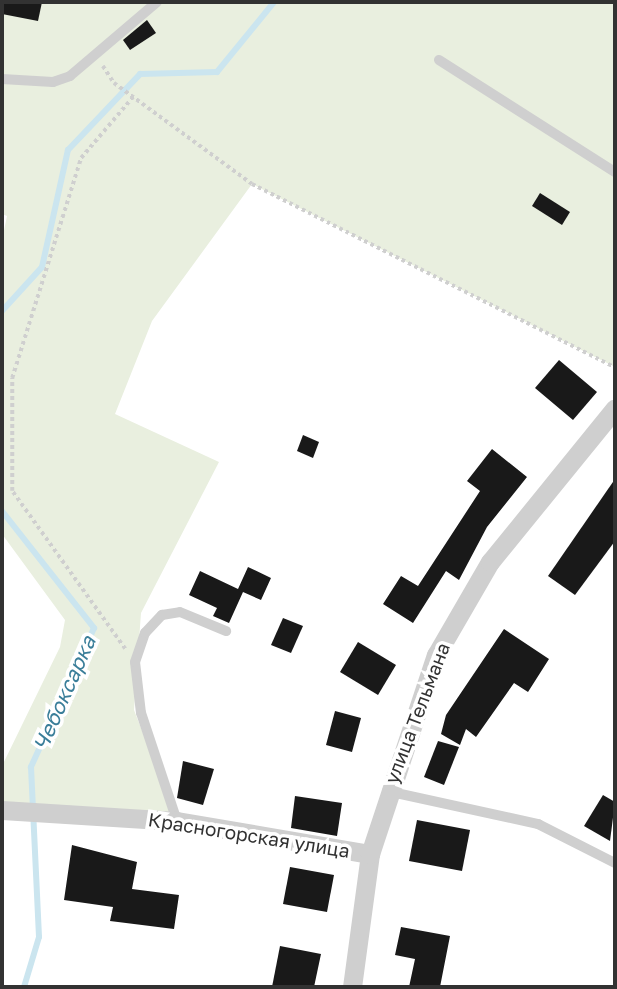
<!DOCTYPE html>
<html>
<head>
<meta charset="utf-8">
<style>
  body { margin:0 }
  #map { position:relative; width:617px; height:989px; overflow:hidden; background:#fff; font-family:"Golos Text",sans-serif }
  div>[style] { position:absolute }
  .green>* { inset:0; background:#e9efdf }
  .stream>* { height:6px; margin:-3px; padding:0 3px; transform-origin:3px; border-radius:3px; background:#cbe5ef }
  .building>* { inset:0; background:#191919 }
  .path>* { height:3.5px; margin-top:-1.75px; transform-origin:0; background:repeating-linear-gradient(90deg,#cfcfcf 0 3.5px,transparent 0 7px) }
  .lane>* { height:10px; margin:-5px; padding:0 5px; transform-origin:5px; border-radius:5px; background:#cfcfcf }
  .street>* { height:19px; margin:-9.5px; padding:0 9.5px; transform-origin:9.5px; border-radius:9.5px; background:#cfcfcf }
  span { translate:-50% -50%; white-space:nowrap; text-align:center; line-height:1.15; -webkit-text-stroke:7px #fff; paint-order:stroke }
  .street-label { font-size:19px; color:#323232 }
  .water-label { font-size:21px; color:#3a7e99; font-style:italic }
  .frame { position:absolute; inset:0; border:4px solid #323232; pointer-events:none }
</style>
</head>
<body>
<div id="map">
  <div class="green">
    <div style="clip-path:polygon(2px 2px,615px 2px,615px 367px,252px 184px,152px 321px,115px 414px,219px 462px,141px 613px,134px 710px,177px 821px,2px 809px,2px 766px,60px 647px,65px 620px,2px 534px,2px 240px,7px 216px,2px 214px)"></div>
  </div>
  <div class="stream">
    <div style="left:2px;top:311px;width:59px;rotate:-47.7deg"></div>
    <div style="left:42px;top:267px;width:120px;rotate:-77.5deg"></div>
    <div style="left:68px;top:150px;width:105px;rotate:-46.5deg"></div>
    <div style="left:140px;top:74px;width:77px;rotate:-1.5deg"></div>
    <div style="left:217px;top:72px;width:90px;rotate:-50.8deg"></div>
    <div style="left:2px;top:511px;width:149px;rotate:51.8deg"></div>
    <div style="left:94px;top:628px;width:153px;rotate:114.4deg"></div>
    <div style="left:31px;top:767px;width:170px;rotate:87.3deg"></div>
    <div style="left:39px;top:937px;width:52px;rotate:106.7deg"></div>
  </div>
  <div class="building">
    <div style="clip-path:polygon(2px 2px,42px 2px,38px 21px,2px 14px)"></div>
    <div style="clip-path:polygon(147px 20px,156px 33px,130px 50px,123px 40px)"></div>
    <div style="clip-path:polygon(540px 193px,570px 212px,562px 225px,532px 206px)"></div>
    <div style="clip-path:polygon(559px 360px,597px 392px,573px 420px,535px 388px)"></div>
    <div style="clip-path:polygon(303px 435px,319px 442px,313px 458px,297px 451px)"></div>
    <div style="clip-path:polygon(492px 449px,527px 477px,487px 527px,459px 580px,446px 571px,413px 623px,383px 604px,401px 576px,418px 586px,480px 491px,467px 481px)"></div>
    <div style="clip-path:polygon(615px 479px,615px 541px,575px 595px,548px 576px)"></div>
    <div style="clip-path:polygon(248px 567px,271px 578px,261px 600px,243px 592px,229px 623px,213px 616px,217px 608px,189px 595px,200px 571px,238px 589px)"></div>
    <div style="clip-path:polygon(283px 618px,303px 626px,291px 653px,271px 645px)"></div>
    <div style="clip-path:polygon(504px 629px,549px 659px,528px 692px,514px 683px,476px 737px,466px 729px,460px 745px,441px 734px,446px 715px)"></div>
    <div style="clip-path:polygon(358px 642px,396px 665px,378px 695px,340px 672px)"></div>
    <div style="clip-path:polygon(335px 711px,361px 718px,352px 752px,326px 745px)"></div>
    <div style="clip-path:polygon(438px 741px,459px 747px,444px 785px,424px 777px)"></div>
    <div style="clip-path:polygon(183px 761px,214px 769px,203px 805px,177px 798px)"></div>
    <div style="clip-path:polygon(603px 795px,615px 802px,610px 841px,584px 826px)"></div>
    <div style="clip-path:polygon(295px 796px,342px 803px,337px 836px,291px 828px)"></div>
    <div style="clip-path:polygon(417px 820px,470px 830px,462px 871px,409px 861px)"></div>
    <div style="clip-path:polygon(72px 845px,137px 862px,132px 889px,179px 895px,174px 929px,110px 921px,113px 907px,64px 900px)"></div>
    <div style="clip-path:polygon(290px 867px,334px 875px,327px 912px,283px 904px)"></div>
    <div style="clip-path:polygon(401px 927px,450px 936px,440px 987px,409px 987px,415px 959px,395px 955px)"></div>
    <div style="clip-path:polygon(280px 946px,321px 954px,314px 987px,272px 987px)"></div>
  </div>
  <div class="path">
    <div style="left:103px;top:66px;width:20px;rotate:57deg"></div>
    <div style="left:114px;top:83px;width:171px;rotate:36.2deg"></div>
    <div style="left:252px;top:184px;width:407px;rotate:26.8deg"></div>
    <div style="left:125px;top:649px;width:194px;rotate:-125.6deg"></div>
    <div style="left:12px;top:491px;width:113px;rotate:-90deg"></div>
    <div style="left:12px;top:378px;width:231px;rotate:-72.6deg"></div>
    <div style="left:81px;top:158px;width:80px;rotate:-49.6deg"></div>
  </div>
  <div class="lane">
    <div style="left:439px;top:60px;width:209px;rotate:32.5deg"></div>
    <div style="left:2px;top:79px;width:51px;rotate:3.4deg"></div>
    <div style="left:53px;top:82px;width:18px;rotate:-19deg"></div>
    <div style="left:70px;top:76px;width:114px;rotate:-40.4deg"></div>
    <div style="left:387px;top:791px;width:155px;rotate:12.3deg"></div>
    <div style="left:538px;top:824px;width:86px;rotate:26.9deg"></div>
    <div style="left:177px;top:821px;width:114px;rotate:-108.4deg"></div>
    <div style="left:141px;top:713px;width:51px;rotate:-96.7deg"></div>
    <div style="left:135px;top:662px;width:31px;rotate:-71deg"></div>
    <div style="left:145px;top:633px;width:25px;rotate:-47deg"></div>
    <div style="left:162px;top:615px;width:18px;rotate:-9deg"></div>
    <div style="left:180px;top:612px;width:50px;rotate:22.4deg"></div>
  </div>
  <div class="street">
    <div style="left:2px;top:810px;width:175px;rotate:3.6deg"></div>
    <div style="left:177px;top:821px;width:196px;rotate:9.7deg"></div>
    <div style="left:352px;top:987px;width:134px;rotate:-82.3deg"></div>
    <div style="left:370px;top:854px;width:210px;rotate:-71.7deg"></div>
    <div style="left:436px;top:655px;width:108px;rotate:-59.9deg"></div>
    <div style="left:490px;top:562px;width:198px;rotate:-50.9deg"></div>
  </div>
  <div class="street-label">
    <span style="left:417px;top:713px;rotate:-69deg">улица Тельмана</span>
    <span style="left:249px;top:835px;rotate:9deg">Красногорская улица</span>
  </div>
  <div class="water-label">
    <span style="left:64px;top:693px;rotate:-66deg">Чебоксарка</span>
  </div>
  <div class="frame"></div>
</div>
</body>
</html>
